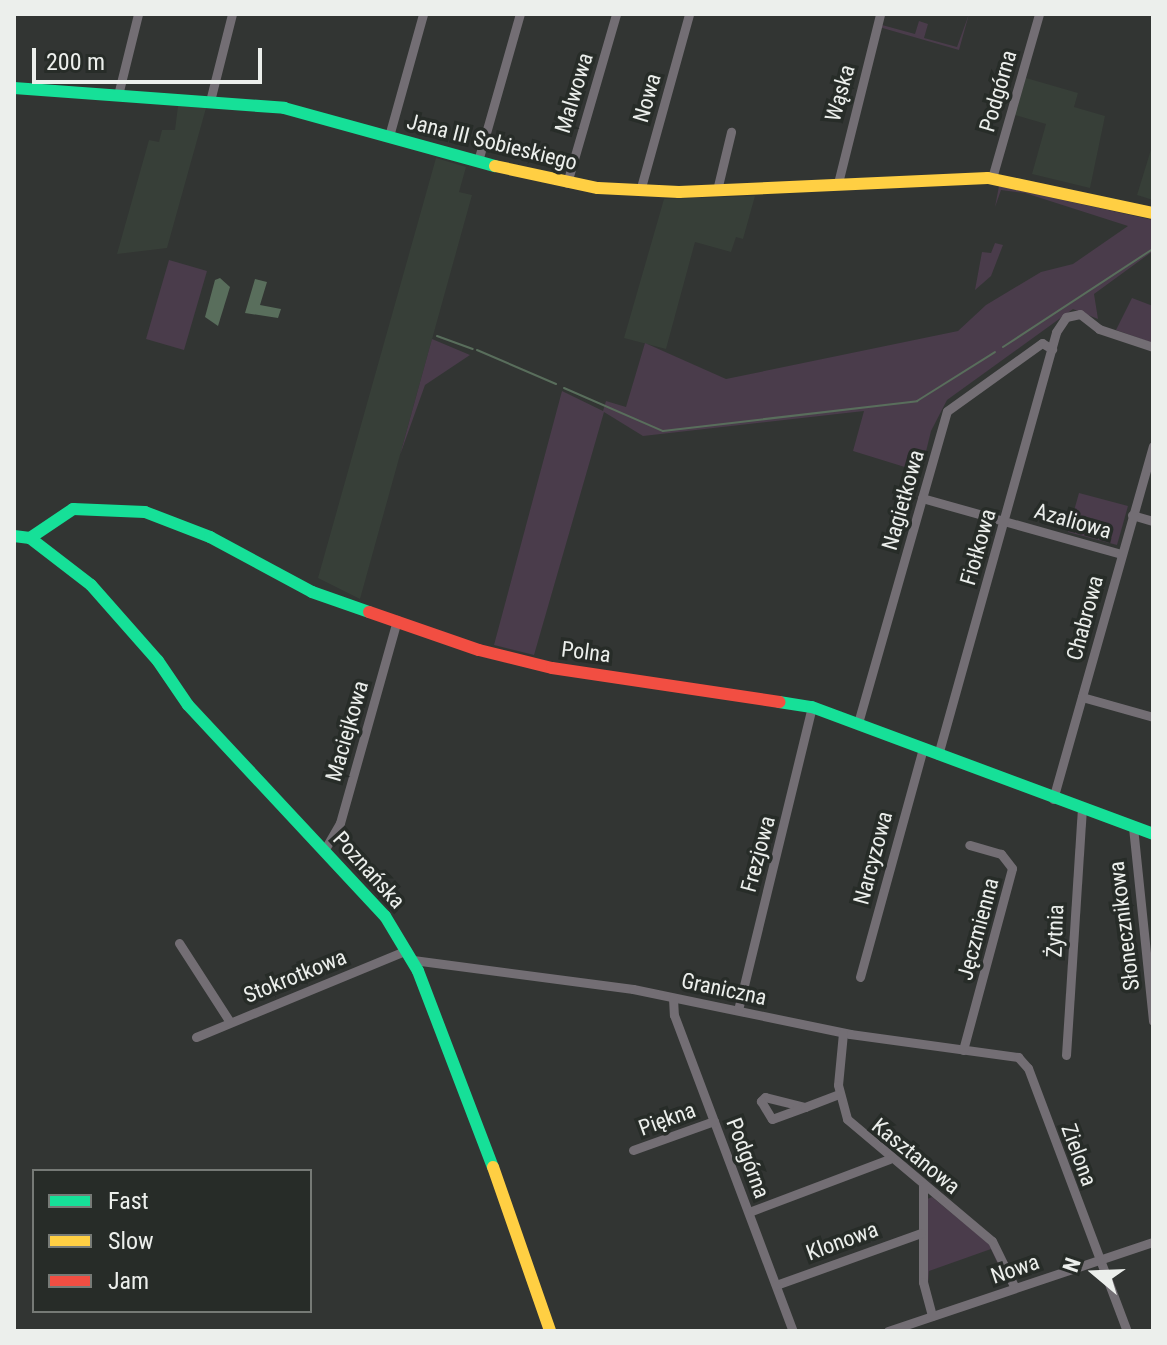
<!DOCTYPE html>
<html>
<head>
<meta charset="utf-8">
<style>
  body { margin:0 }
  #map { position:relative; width:1167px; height:1345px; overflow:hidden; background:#323533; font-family:"Roboto Condensed",sans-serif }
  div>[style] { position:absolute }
  .built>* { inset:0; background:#373f38 }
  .green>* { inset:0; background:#4a3c4b }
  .water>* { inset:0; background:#596e5c }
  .stream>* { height:2px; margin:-1px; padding:0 1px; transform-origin:1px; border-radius:1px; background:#596e5c }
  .street>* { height:9px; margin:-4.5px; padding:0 4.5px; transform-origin:4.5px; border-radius:4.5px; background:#736e74 }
  .fast>* { height:12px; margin:-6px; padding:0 6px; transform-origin:6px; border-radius:6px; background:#16e098 }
  .slow>* { height:12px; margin:-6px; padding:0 6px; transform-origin:6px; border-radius:6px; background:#ffcf43 }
  .jam>* { height:12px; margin:-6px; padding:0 6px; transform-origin:6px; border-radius:6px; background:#f24e42 }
  span { translate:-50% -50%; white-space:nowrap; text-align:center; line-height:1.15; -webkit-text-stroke:7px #272c28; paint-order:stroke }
  .street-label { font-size:22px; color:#ecefec }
  .frame { position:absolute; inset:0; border:16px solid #ecefec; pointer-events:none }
  .legend { position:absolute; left:32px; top:1169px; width:280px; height:144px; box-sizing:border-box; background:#272c28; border:2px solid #767a76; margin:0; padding:10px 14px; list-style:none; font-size:24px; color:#ecefec }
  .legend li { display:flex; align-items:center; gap:16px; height:40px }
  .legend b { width:40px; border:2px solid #767a76 }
  .north { position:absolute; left:1055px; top:1233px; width:80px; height:80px; -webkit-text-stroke:6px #272c28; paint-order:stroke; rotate:289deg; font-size:22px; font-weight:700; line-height:32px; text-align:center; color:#ecefec }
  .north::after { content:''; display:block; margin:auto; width:28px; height:36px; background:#ecefec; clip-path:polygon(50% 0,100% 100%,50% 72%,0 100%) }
  .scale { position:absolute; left:32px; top:48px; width:230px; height:36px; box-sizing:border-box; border:4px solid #ecefec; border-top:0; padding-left:10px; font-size:24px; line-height:28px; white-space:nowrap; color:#ecefec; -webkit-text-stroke:6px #272c28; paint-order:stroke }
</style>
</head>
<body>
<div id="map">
  <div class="built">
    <div style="clip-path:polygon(1026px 78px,1078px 93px,1074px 107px,1105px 116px,1090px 188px,1032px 174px,1046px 124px,1015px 115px)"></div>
    <div style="clip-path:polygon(178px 106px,206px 108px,167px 248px,117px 254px,149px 140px,159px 142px,162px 130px,175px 130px)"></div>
    <div style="clip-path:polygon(1153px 143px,1153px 200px,1137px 195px)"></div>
    <div style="clip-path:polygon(436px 158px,466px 167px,459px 192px,472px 195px,360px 599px,318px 578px)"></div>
    <div style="clip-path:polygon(755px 196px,743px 239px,736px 237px,731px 252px,695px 242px,666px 349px,624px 338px,664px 199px)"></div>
  </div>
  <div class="green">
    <div style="clip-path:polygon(883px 14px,882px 25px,915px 34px,919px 21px,928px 24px,924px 38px,957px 47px,969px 14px,959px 50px,879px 27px)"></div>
    <div style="clip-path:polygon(999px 186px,1153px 220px,1153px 251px,1094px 294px,1098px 319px,1073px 309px,947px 400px,931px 431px,921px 472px,853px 451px,864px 411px,643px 436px,604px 412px,534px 655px,494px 645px,562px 391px,603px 411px,606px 401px,626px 407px,645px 343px,726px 379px,958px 331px,986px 305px,1041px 272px,1073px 264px,1128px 226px,1025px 193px,1001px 190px,995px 207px)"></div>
    <div style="clip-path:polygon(995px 243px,1003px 245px,991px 276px,975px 290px,982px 252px,991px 253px)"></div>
    <div style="clip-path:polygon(169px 260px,207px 271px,184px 350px,146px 339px)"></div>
    <div style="clip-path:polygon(1132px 298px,1153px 306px,1153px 343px,1116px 330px)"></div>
    <div style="clip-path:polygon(432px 339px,470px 355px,425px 385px,400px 455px)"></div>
    <div style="clip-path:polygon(1079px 493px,1128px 506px,1117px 545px,1068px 532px)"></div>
    <div style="clip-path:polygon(932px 1197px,993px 1247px,1000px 1257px,1007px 1284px,991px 1249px,929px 1271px,928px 1285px,925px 1200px)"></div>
  </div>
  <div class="water">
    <div style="clip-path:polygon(220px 278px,230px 287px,218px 326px,205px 317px,215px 280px)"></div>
    <div style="clip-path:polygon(255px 279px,267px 282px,260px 305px,281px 309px,278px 318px,245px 313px)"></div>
  </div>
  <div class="stream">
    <div style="left:437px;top:336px;width:38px;rotate:20deg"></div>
    <div style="left:1003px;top:347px;width:179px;rotate:-33.2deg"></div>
    <div style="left:477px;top:350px;width:86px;rotate:23.3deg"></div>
    <div style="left:564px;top:388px;width:108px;rotate:23.5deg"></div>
    <div style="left:663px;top:431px;width:256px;rotate:-6.7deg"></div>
    <div style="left:917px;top:401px;width:92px;rotate:-32.1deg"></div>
  </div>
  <div class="street">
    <div style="left:118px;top:95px;width:83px;rotate:-76.1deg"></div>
    <div style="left:210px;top:101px;width:90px;rotate:-75.8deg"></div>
    <div style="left:389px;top:136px;width:127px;rotate:-74.4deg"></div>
    <div style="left:478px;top:161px;width:153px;rotate:-74.1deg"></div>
    <div style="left:992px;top:178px;width:171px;rotate:-74deg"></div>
    <div style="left:567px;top:183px;width:176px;rotate:-73.8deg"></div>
    <div style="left:838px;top:183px;width:174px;rotate:-76deg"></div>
    <div style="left:717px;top:190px;width:60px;rotate:-76.4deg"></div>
    <div style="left:640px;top:191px;width:184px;rotate:-74.5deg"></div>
    <div style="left:922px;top:498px;width:207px;rotate:15.7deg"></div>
    <div style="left:1132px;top:515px;width:22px;rotate:16deg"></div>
    <div style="left:1082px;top:697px;width:74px;rotate:15.7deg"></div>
    <div style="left:858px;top:723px;width:324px;rotate:-74.1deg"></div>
    <div style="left:947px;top:411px;width:117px;rotate:-35.6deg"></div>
    <div style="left:1042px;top:343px;width:12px;rotate:31deg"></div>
    <div style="left:938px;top:755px;width:439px;rotate:-74.4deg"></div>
    <div style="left:1056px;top:332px;width:18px;rotate:-56deg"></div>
    <div style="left:1066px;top:317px;width:14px;rotate:-12deg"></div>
    <div style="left:1080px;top:314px;width:24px;rotate:38deg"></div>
    <div style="left:1099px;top:329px;width:57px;rotate:18.4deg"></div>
    <div style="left:1053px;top:799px;width:367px;rotate:-74.2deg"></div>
    <div style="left:1133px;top:827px;width:195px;rotate:84.1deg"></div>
    <div style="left:325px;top:849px;width:30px;rotate:-60deg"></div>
    <div style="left:340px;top:823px;width:211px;rotate:-74.3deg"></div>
    <div style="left:179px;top:943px;width:94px;rotate:57.2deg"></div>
    <div style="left:413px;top:960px;width:222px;rotate:7.5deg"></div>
    <div style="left:633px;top:989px;width:222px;rotate:11.7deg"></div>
    <div style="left:850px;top:1034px;width:170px;rotate:7.8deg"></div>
    <div style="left:1018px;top:1057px;width:15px;rotate:48deg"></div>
    <div style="left:1028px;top:1068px;width:281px;rotate:69.4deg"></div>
    <div style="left:860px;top:977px;width:237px;rotate:-74.6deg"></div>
    <div style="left:673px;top:998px;width:17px;rotate:87deg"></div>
    <div style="left:674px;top:1015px;width:338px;rotate:69.4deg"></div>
    <div style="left:738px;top:1010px;width:312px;rotate:-76.3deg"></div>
    <div style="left:843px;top:1033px;width:52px;rotate:95.5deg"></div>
    <div style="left:838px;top:1085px;width:35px;rotate:75deg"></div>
    <div style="left:847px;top:1119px;width:189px;rotate:40.1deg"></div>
    <div style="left:992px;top:1241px;width:52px;rotate:63.9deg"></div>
    <div style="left:196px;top:1037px;width:228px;rotate:-22.4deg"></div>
    <div style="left:963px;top:1050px;width:188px;rotate:-74.9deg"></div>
    <div style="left:1012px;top:868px;width:18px;rotate:-128deg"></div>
    <div style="left:1001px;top:854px;width:33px;rotate:-164deg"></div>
    <div style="left:1066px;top:1055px;width:247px;rotate:-86.3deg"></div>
    <div style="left:805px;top:1107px;width:41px;rotate:-166deg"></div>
    <div style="left:765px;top:1097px;width:6px;rotate:135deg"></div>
    <div style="left:761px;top:1101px;width:21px;rotate:59deg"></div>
    <div style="left:772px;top:1119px;width:35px;rotate:-20deg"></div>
    <div style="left:805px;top:1107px;width:36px;rotate:-21deg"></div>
    <div style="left:633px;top:1150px;width:86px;rotate:-19.7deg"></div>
    <div style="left:923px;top:1186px;width:96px;rotate:90deg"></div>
    <div style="left:923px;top:1282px;width:35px;rotate:75deg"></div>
    <div style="left:749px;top:1212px;width:150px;rotate:-20.7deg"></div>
    <div style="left:776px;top:1285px;width:154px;rotate:-19.7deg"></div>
    <div style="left:888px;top:1331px;width:280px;rotate:-18.6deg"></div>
  </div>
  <div class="fast">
    <div style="left:14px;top:88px;width:271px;rotate:4.2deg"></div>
    <div style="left:284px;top:108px;width:219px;rotate:15.4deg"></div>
    <div style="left:14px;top:536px;width:16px;rotate:7deg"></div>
    <div style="left:30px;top:538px;width:77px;rotate:37.6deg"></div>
    <div style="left:91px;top:585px;width:101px;rotate:48.6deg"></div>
    <div style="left:158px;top:661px;width:53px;rotate:55.7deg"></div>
    <div style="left:188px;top:705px;width:289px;rotate:47deg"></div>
    <div style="left:385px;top:916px;width:64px;rotate:59deg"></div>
    <div style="left:418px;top:971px;width:210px;rotate:69.1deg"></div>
    <div style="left:30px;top:538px;width:52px;rotate:-34deg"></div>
    <div style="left:73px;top:509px;width:72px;rotate:2.4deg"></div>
    <div style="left:145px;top:512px;width:70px;rotate:21deg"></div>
    <div style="left:210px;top:537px;width:116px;rotate:28.3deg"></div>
    <div style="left:312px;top:592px;width:60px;rotate:19.3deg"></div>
    <div style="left:779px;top:702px;width:33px;rotate:9deg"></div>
    <div style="left:812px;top:707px;width:364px;rotate:20.4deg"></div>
  </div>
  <div class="slow">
    <div style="left:495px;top:166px;width:105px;rotate:12.1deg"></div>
    <div style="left:598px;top:188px;width:81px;rotate:2.8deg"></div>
    <div style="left:679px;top:192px;width:309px;rotate:-2.6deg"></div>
    <div style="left:988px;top:178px;width:169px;rotate:12deg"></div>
    <div style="left:493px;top:1167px;width:174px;rotate:70.8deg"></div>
  </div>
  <div class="jam">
    <div style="left:369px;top:612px;width:116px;rotate:19.1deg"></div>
    <div style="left:479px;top:650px;width:75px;rotate:13.9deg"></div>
    <div style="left:552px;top:668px;width:230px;rotate:8.5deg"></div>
  </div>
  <div class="street-label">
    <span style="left:998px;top:91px;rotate:-74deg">Podgórna</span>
    <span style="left:574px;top:93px;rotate:-73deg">Malwowa</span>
    <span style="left:840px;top:93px;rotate:-74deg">Wąska</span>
    <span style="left:647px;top:98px;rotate:-74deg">Nowa</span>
    <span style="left:492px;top:142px;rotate:14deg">Jana III Sobieskiego</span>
    <span style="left:903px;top:500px;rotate:-74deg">Nagietkowa</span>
    <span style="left:1073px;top:521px;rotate:16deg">Azaliowa</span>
    <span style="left:978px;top:547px;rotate:-74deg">Fiołkowa</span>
    <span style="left:1085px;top:618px;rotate:-75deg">Chabrowa</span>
    <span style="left:586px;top:652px;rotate:7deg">Polna</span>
    <span style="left:347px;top:731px;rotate:-74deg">Maciejkowa</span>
    <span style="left:758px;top:854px;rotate:-75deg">Frezjowa</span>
    <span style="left:873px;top:858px;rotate:-75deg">Narcyzowa</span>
    <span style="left:369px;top:870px;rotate:48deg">Poznańska</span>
    <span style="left:1124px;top:926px;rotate:-97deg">Słonecznikowa</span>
    <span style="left:978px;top:929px;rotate:-75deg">Jęczmienna</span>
    <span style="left:1055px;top:931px;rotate:-88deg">Żytnia</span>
    <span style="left:295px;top:976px;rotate:-22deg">Stokrotkowa</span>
    <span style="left:724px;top:989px;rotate:12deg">Graniczna</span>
    <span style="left:667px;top:1119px;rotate:-20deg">Piękna</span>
    <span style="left:1079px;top:1155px;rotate:70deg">Zielona</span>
    <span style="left:916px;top:1156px;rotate:39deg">Kasztanowa</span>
    <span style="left:748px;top:1158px;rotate:69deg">Podgórna</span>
    <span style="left:842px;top:1241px;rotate:-20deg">Klonowa</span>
    <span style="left:1015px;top:1269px;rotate:-19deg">Nowa</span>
  </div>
  <div class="frame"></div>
  <ul class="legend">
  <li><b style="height:10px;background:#16e098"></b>Fast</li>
  <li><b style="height:10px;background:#ffcf43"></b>Slow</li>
  <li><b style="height:10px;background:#f24e42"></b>Jam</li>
  </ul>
  <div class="north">N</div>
  <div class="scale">200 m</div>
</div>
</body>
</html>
